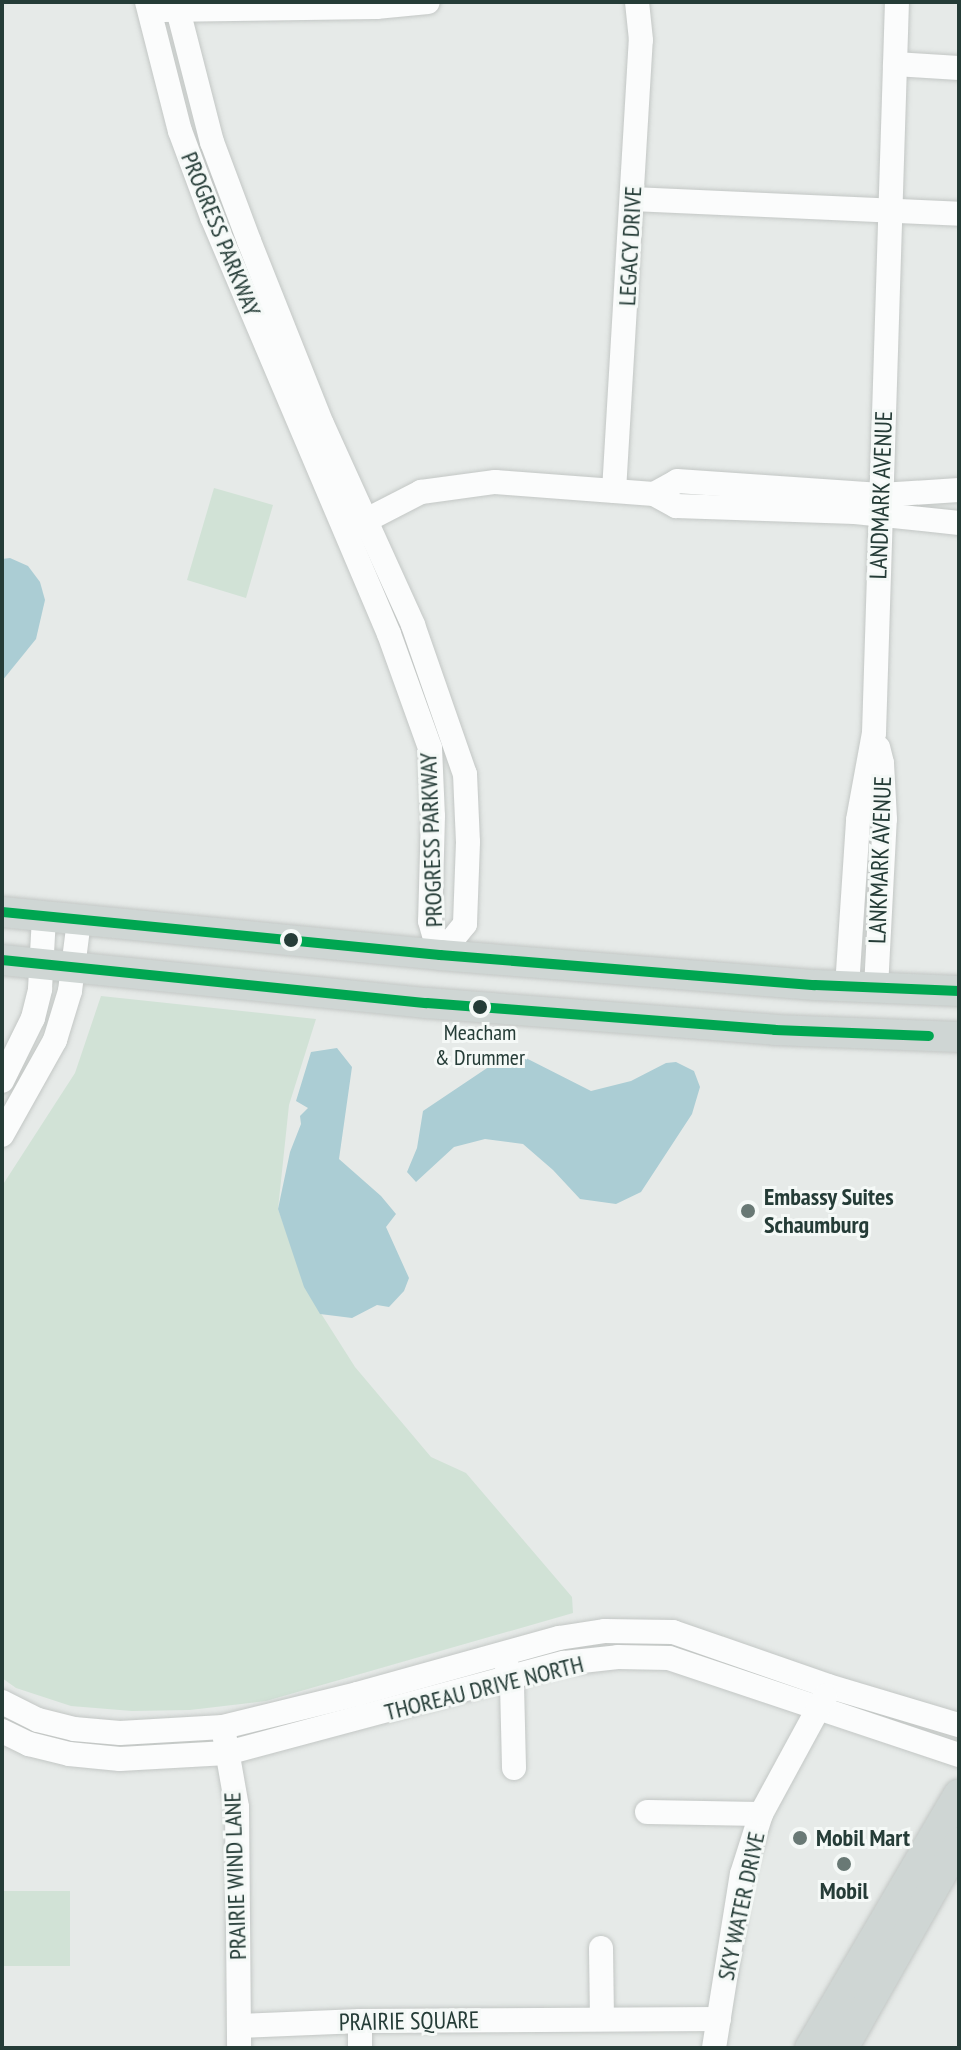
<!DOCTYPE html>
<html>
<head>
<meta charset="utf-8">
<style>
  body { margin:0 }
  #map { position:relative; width:961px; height:2050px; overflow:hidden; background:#e6eae8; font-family:"PT Sans Narrow",sans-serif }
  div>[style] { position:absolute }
  .green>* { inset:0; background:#d1e2d6 }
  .water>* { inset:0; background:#abcdd4 }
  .roads { filter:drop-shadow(0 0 2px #c3c7c5) drop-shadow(0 0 2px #c3c7c5) }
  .minor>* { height:24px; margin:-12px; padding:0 12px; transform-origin:12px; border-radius:12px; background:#fbfcfc }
  .major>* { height:30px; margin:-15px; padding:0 15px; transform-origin:15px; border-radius:15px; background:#cfd6d4 }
  .bus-1>* { height:10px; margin:-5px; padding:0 5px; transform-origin:5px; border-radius:5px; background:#00a651 }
  .dots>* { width:22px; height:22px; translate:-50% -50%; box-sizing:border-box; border:4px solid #f5f9f7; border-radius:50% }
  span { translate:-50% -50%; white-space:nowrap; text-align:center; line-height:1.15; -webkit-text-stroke:6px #f5f9f7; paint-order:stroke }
  .bus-label { font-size:22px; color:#253c37 }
  .street-label { font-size:24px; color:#253c37 }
  .poi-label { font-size:24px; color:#253c37; font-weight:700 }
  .left { translate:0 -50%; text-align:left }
  .frame { position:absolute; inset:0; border:4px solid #253c37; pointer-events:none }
</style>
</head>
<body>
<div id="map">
  <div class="green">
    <div style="clip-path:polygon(214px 488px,273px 505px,246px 598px,187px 580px)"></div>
    <div style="clip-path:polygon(101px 996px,316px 1019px,289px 1105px,278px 1209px,308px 1293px,355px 1367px,431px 1457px,466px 1473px,572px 1597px,573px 1613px,266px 1701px,190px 1710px,132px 1711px,71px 1706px,16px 1688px,2px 1678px,2px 1186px,75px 1073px)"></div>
    <div style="clip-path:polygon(2px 1891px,70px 1891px,70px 1966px,2px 1966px)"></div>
  </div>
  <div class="water">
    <div style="clip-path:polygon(10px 558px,28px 566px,40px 582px,45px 600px,36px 639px,2px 681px,2px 559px)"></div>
    <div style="clip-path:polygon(337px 1048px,352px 1067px,339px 1159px,381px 1196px,396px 1214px,386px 1227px,409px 1278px,404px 1291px,389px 1307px,377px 1305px,352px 1318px,320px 1314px,304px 1287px,278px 1209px,290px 1152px,301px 1124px,300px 1116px,308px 1108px,296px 1101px,311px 1052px)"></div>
    <div style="clip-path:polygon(518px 1054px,591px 1091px,631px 1081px,666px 1063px,676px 1062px,694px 1071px,700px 1087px,692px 1114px,641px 1192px,616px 1204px,580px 1199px,553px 1170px,523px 1144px,485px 1139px,454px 1147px,416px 1182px,407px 1172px,417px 1148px,423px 1111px,502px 1058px)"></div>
  </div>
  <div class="roads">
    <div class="minor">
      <div style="left:147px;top:2px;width:133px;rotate:75.7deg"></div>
      <div style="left:180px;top:131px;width:92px;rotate:69.6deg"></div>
      <div style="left:212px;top:217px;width:453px;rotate:67deg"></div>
      <div style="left:389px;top:634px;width:121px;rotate:70.2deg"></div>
      <div style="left:430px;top:748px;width:68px;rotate:87.5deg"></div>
      <div style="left:433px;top:816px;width:105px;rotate:91.6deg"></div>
      <div style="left:430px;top:921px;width:35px;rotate:74deg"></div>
      <div style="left:176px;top:2px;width:145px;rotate:75.6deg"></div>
      <div style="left:212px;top:142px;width:106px;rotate:69.5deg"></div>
      <div style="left:249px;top:241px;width:197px;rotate:68.3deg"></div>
      <div style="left:322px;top:424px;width:221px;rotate:65.6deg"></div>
      <div style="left:413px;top:625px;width:158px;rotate:70.8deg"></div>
      <div style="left:465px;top:774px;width:68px;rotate:87.5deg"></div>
      <div style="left:468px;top:842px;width:82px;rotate:92.1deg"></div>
      <div style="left:465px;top:924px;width:40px;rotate:129deg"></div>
      <div style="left:163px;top:10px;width:213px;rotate:-0.8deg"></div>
      <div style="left:376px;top:7px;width:52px;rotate:-5.5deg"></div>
      <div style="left:895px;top:64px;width:64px;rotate:3.6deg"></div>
      <div style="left:633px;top:199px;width:326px;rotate:2.6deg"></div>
      <div style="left:614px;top:491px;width:452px;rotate:-86.6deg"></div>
      <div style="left:641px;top:40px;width:38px;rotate:-96deg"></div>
      <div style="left:654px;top:494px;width:26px;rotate:-29deg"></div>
      <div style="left:677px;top:481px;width:204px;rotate:3.9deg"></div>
      <div style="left:881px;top:495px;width:78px;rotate:-3.7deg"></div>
      <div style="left:351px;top:528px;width:79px;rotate:-27.2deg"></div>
      <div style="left:421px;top:492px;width:75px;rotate:-7.7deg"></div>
      <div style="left:495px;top:482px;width:159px;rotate:4.3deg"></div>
      <div style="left:654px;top:494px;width:25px;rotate:29deg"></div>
      <div style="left:676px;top:506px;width:179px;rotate:1.9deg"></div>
      <div style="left:855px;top:512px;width:105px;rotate:6deg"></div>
      <div style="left:847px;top:987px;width:167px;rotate:-86.2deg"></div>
      <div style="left:858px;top:820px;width:88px;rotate:-79.6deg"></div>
      <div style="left:874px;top:733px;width:731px;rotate:-88.2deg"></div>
      <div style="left:876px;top:988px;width:169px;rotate:-87deg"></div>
      <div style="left:885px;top:819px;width:56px;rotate:-93.1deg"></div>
      <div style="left:882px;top:763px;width:16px;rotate:-104deg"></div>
      <div style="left:2px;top:1081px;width:70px;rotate:-63.8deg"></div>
      <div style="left:33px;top:1018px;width:30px;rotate:-76deg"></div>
      <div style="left:40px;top:989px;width:72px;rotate:-86.8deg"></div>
      <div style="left:2px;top:1135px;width:109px;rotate:-60.8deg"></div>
      <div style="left:55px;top:1040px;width:51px;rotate:-73deg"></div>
      <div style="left:70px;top:991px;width:71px;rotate:-82.7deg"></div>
      <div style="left:506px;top:1663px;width:23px;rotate:75deg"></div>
      <div style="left:512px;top:1685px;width:83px;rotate:88.6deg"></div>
      <div style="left:2px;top:1702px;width:40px;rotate:26.6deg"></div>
      <div style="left:38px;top:1720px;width:37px;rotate:14deg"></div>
      <div style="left:74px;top:1729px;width:46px;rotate:5deg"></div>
      <div style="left:120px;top:1733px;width:103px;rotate:-3.3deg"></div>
      <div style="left:223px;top:1727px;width:138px;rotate:-13.8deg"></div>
      <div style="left:357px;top:1694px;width:210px;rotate:-15.5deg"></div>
      <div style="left:559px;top:1638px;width:47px;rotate:-8.7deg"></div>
      <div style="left:605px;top:1631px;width:68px;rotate:0.8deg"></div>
      <div style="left:673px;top:1632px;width:164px;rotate:19.2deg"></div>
      <div style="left:828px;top:1686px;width:137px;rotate:16.6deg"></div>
      <div style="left:2px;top:1731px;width:30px;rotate:26deg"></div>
      <div style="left:29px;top:1744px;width:41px;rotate:14deg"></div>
      <div style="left:69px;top:1754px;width:51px;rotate:5.6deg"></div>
      <div style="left:120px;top:1759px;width:107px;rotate:-3.2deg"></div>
      <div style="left:227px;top:1753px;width:349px;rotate:-15deg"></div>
      <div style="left:564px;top:1663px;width:54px;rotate:-6.3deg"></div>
      <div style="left:618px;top:1657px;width:51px;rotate:1.1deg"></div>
      <div style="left:669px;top:1658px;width:306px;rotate:18.5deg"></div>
      <div style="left:225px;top:1739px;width:69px;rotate:80deg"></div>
      <div style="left:237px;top:1807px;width:241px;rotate:89.5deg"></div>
      <div style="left:647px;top:1812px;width:114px;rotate:1deg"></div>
      <div style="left:601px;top:1948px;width:71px;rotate:89.2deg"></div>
      <div style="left:360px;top:2021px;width:27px;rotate:90deg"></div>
      <div style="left:239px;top:2026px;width:121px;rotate:-2.4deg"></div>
      <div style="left:360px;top:2021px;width:359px;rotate:-0.3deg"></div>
      <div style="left:714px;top:2048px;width:176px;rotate:-80.9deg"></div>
      <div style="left:742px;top:1874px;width:63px;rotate:-72.4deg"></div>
      <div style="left:761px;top:1814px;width:134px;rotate:-61.5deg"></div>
    </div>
    <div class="major">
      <div style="left:2px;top:912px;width:440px;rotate:5.6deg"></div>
      <div style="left:440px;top:955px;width:376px;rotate:4.6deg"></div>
      <div style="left:815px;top:985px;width:144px;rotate:2.4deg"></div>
      <div style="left:2px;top:960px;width:427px;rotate:5.8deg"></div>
      <div style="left:427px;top:1003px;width:349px;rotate:4.4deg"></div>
      <div style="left:775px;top:1030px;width:184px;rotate:2.2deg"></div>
      <div style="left:810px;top:2048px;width:294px;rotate:-59.6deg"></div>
      <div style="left:843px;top:2048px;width:236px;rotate:-60.5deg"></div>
    </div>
  </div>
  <div class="bus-1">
    <div style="left:2px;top:912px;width:440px;rotate:5.6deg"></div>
    <div style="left:440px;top:955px;width:376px;rotate:4.6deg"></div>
    <div style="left:815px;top:985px;width:144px;rotate:2.4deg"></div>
    <div style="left:2px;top:960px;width:427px;rotate:5.8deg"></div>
    <div style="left:427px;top:1003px;width:349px;rotate:4.4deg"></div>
    <div style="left:775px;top:1030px;width:154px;rotate:2.2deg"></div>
  </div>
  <div class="dots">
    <div style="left:291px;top:940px;background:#253c37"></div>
    <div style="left:480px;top:1007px;background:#253c37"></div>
    <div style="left:748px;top:1211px;background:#697975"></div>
    <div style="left:800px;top:1838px;background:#697975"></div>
    <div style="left:844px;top:1864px;background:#697975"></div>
  </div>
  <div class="bus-label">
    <span style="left:480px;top:1045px">Meacham<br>&amp; Drummer</span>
  </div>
  <div class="street-label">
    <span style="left:221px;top:234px;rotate:68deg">PROGRESS PARKWAY</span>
    <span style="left:630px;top:246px;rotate:-87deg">LEGACY DRIVE</span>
    <span style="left:881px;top:495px;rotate:-88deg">LANDMARK AVENUE</span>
    <span style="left:431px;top:840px;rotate:-92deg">PROGRESS PARKWAY</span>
    <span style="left:880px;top:860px;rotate:-88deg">LANKMARK AVENUE</span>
    <span style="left:484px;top:1688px;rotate:-14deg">THOREAU DRIVE NORTH</span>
    <span style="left:235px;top:1876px;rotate:-92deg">PRAIRIE WIND LANE</span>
    <span style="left:741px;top:1906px;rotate:-78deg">SKY WATER DRIVE</span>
    <span style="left:409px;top:2021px;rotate:-1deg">PRAIRIE SQUARE</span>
  </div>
  <div class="poi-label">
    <span class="left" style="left:764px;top:1211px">Embassy Suites<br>Schaumburg</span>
    <span class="left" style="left:816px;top:1838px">Mobil Mart</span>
    <span style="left:844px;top:1891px">Mobil</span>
  </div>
  <div class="frame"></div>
</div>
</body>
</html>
